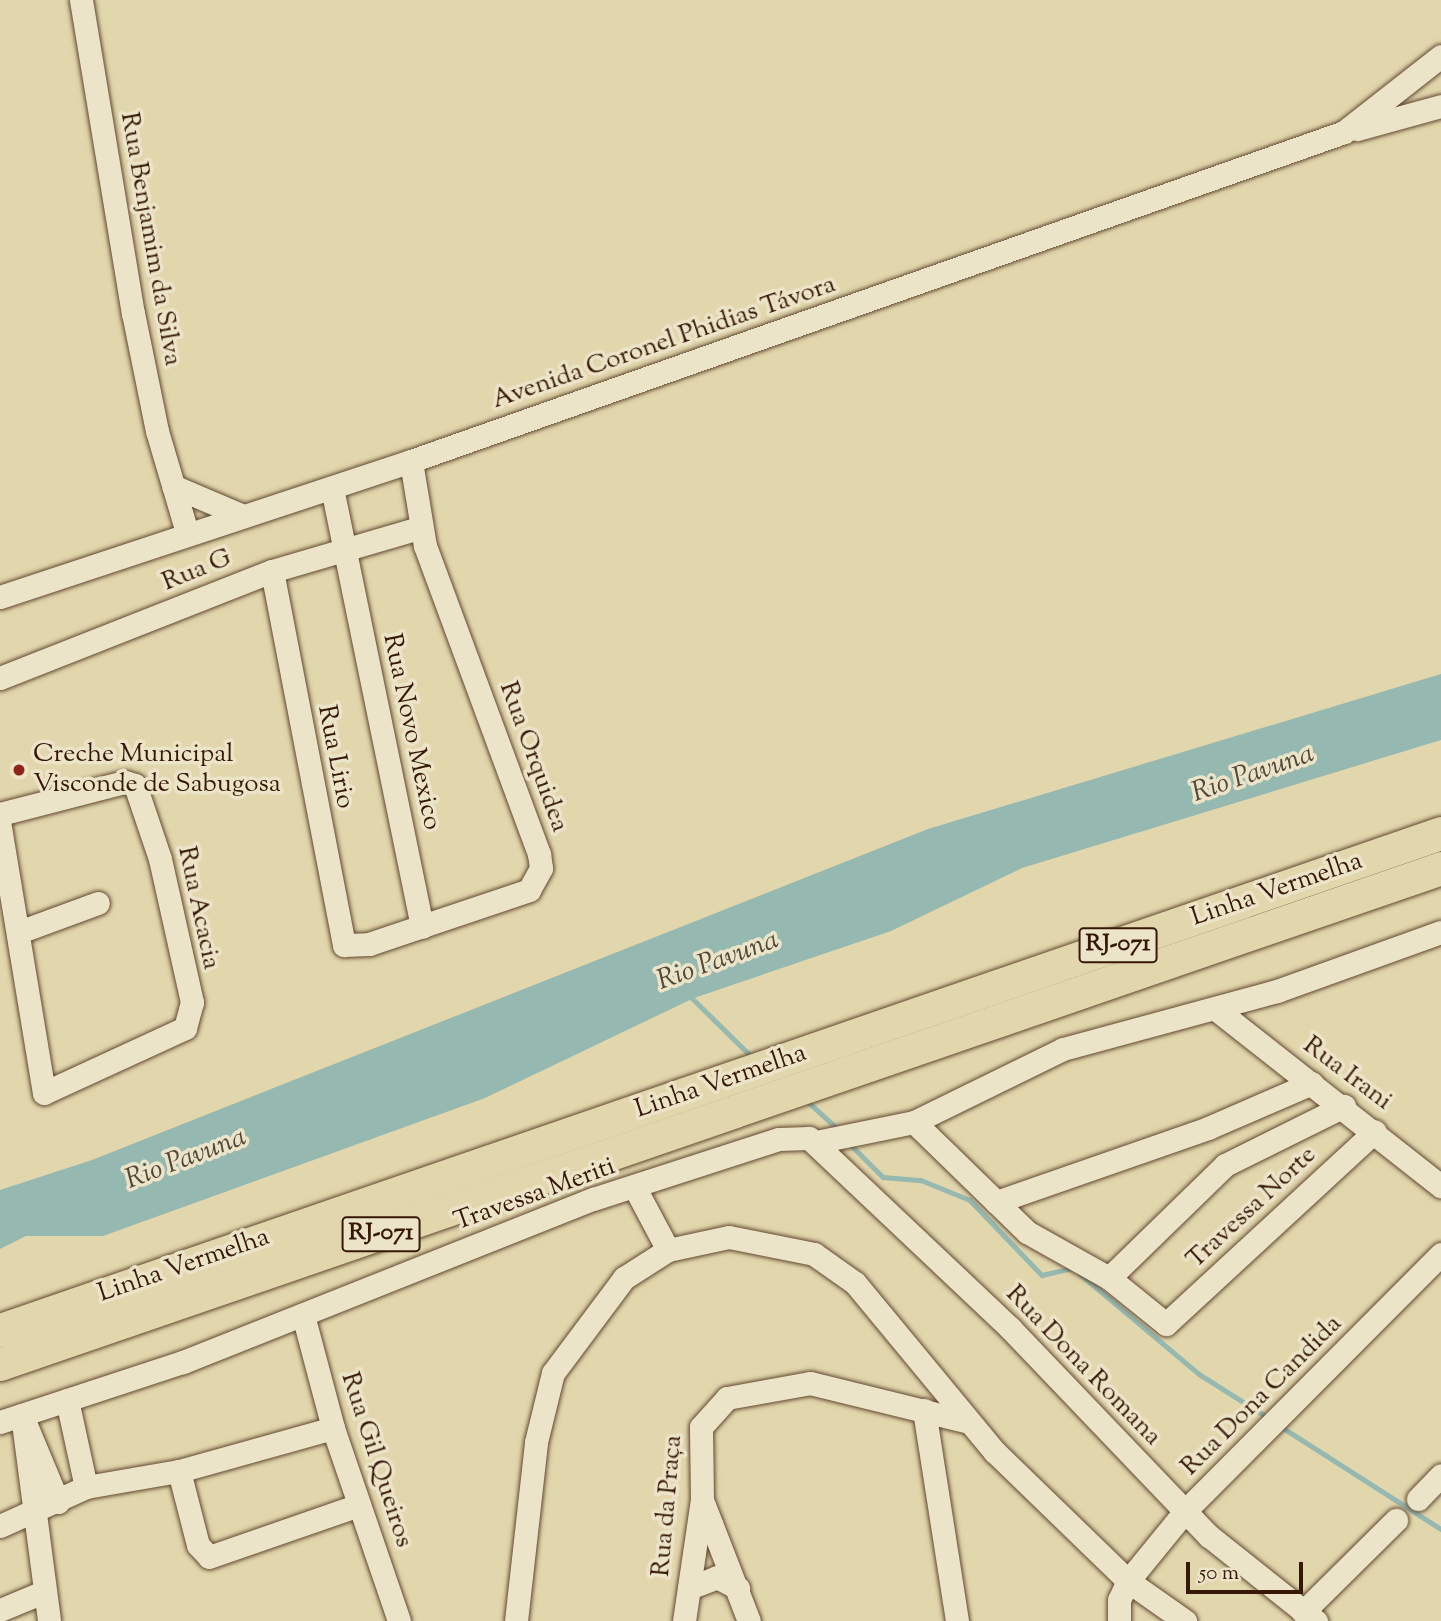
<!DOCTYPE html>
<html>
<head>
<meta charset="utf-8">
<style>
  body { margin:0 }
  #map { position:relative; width:1441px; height:1621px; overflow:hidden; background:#e2d6ac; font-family:"Sorts Mill Goudy",serif }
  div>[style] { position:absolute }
  .water>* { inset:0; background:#95b8b0 }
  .stream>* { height:4.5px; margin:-2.25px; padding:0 2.25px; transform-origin:2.25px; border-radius:2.25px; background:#95b8b0 }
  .roads { filter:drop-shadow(0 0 2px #624830) drop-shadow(0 0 2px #624830) }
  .minor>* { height:23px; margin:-11.5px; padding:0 11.5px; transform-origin:11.5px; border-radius:11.5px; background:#ece4c9 }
  .highway>* { height:33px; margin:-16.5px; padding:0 16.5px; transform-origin:16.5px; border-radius:16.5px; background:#e2d6ac }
  .dots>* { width:19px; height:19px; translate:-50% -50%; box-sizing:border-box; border:4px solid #ece4c9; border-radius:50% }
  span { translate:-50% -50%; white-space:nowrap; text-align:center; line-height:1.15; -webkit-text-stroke:7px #ece4c9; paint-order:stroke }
  .shield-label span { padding:2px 5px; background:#ece4c9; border:2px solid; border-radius:5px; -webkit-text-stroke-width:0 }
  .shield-label { font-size:24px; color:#371806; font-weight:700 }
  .street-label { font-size:26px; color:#371806 }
  .poi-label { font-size:26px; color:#371806 }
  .left { translate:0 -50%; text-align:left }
  .water-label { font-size:28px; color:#534839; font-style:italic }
  .scale { position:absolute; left:1186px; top:1562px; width:117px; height:32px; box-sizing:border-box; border:4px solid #371806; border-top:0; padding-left:9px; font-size:21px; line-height:24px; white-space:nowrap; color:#371806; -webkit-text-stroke:5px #ece4c9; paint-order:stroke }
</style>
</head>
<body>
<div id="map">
  <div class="water">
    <div style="clip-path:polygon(1441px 674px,1441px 740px,1022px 868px,891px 931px,694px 998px,485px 1098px,103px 1236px,26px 1236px,0 1249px,0 1190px,92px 1160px,928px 829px)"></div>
  </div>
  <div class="stream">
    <div style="left:689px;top:995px;width:88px;rotate:44.5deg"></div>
    <div style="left:806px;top:1100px;width:43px;rotate:42.2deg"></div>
    <div style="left:850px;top:1144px;width:47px;rotate:45deg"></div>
    <div style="left:883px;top:1177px;width:38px;rotate:5deg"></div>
    <div style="left:921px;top:1180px;width:53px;rotate:22.2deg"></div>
    <div style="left:970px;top:1200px;width:104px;rotate:46.2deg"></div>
    <div style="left:1042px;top:1275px;width:32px;rotate:-13deg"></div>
    <div style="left:1080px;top:1274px;width:155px;rotate:40deg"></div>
    <div style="left:1199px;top:1374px;width:80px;rotate:32.3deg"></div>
    <div style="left:1280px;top:1426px;width:191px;rotate:32.6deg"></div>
  </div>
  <div class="roads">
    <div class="minor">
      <div style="left:81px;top:0;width:317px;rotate:80.6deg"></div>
      <div style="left:133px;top:313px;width:120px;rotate:78.5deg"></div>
      <div style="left:157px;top:431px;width:105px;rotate:73.5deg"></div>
      <div style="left:1357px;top:129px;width:87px;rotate:-15.3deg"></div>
      <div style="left:173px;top:486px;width:74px;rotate:23.1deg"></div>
      <div style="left:332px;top:488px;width:448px;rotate:78.4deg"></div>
      <div style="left:272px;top:571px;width:381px;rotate:79.1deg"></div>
      <div style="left:344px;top:945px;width:25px;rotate:-2deg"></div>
      <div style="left:369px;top:944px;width:169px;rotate:-18.6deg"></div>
      <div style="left:529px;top:890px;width:25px;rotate:-61deg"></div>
      <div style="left:541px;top:868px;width:14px;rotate:-98deg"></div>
      <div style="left:539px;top:854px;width:328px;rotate:-110.3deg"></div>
      <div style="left:425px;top:546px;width:86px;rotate:-99.4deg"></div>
      <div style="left:0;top:597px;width:433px;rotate:-18.3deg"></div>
      <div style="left:411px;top:461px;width:989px;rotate:-19.42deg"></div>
      <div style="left:1344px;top:132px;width:123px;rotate:-38.1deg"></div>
      <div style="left:0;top:678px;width:292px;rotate:-21.5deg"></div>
      <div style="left:272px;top:571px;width:153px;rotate:-16.3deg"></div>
      <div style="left:0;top:814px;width:129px;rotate:-14.4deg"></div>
      <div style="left:125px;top:782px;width:10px;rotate:17deg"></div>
      <div style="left:135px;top:785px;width:78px;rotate:71.3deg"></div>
      <div style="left:160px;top:859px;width:147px;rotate:77.4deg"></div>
      <div style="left:192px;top:1002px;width:27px;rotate:105deg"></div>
      <div style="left:185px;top:1028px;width:155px;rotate:155.3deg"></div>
      <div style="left:44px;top:1093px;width:271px;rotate:-99.4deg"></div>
      <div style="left:19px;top:932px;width:84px;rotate:-20.2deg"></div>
      <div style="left:1217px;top:1010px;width:285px;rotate:38.2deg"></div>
      <div style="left:914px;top:1122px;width:158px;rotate:44.2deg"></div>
      <div style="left:1027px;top:1232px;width:94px;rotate:29.3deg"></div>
      <div style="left:1109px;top:1278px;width:73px;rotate:38.9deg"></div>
      <div style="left:1166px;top:1324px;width:284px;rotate:-42.7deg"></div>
      <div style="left:816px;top:1142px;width:100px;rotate:-11.5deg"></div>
      <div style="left:914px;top:1122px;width:166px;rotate:-26.1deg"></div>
      <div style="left:1063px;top:1049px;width:222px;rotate:-15.2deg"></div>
      <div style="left:1277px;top:991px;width:174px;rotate:-19.8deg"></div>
      <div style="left:635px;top:1188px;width:70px;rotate:62deg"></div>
      <div style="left:996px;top:1202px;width:225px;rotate:-19.2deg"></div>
      <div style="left:1208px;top:1128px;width:113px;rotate:-23.4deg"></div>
      <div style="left:1109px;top:1278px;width:162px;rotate:-44.2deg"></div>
      <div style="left:1225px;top:1165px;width:133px;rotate:-26.4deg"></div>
      <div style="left:303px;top:1315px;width:117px;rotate:75.1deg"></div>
      <div style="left:333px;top:1428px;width:204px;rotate:71.1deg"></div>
      <div style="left:67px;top:1400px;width:89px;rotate:77.7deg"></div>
      <div style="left:924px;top:1410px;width:214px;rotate:81.1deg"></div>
      <div style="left:22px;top:1415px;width:208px;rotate:82.5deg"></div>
      <div style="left:23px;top:1418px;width:91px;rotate:67.4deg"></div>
      <div style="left:0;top:1422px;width:193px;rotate:-18.2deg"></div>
      <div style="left:183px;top:1362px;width:441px;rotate:-21.7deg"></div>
      <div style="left:593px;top:1199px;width:195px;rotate:-17.9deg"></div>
      <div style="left:779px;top:1139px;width:30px;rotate:-2deg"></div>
      <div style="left:809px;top:1138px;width:277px;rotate:43.4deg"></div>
      <div style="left:1010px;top:1328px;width:288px;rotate:46.3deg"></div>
      <div style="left:1209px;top:1536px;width:137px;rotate:38.5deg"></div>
      <div style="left:179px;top:1471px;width:76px;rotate:75.6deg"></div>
      <div style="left:198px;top:1545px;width:16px;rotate:47deg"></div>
      <div style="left:209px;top:1557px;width:159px;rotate:-19.1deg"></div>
      <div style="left:1418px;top:1499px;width:33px;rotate:-46deg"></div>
      <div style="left:702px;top:1500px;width:130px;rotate:68.8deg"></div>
      <div style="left:0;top:1526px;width:94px;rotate:-24.4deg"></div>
      <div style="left:86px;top:1487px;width:94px;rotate:-9.8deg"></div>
      <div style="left:179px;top:1471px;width:160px;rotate:-15.6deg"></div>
      <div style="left:689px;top:1588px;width:30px;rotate:-21deg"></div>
      <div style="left:717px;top:1577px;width:24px;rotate:28deg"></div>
      <div style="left:0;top:1610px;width:44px;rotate:-22.5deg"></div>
      <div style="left:1303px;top:1612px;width:131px;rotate:-44.7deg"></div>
      <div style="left:516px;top:1621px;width:180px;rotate:-83.6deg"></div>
      <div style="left:536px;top:1442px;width:71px;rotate:-76.2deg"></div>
      <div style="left:553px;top:1373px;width:119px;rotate:-53.2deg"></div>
      <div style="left:624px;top:1278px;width:52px;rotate:-32.5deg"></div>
      <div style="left:668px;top:1250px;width:62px;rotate:-12deg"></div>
      <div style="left:729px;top:1237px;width:87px;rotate:11.3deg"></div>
      <div style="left:814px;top:1254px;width:50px;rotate:35.3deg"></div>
      <div style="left:855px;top:1283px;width:219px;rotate:50.4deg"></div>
      <div style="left:995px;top:1452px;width:185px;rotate:44.1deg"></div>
      <div style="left:1128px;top:1581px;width:70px;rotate:35.1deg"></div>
      <div style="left:684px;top:1621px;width:123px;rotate:-81.6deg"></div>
      <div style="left:702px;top:1499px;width:72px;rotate:-90.8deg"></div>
      <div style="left:701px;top:1427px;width:39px;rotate:-48deg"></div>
      <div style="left:727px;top:1398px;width:84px;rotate:-10.2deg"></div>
      <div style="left:810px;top:1383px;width:160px;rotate:13.8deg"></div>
      <div style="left:1119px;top:1621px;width:21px;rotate:-90deg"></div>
      <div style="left:1119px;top:1600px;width:21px;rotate:-65deg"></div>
      <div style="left:1128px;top:1581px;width:90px;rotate:-50.8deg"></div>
      <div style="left:1185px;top:1511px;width:363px;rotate:-45.1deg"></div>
    </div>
    <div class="highway">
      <div style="left:0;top:1330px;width:1524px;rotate:-19.03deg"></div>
      <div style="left:0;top:1364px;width:1524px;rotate:-18.99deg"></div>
    </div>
  </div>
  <div class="dots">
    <div style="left:19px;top:770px;background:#8f2418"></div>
  </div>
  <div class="shield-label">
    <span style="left:1118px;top:945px">RJ-071</span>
    <span style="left:381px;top:1234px">RJ-071</span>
  </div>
  <div class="street-label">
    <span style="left:150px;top:239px;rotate:80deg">Rua Benjamim da Silva</span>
    <span style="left:664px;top:343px;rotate:-19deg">Avenida Coronel Phidias Távora</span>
    <span style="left:197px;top:571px;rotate:-22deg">Rua G</span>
    <span style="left:411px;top:732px;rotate:78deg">Rua Novo Mexico</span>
    <span style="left:335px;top:757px;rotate:79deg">Rua Lirio</span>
    <span style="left:533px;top:757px;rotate:70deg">Rua Orquidea</span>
    <span style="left:1277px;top:890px;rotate:-19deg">Linha Vermelha</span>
    <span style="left:198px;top:908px;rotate:78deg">Rua Acacia</span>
    <span style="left:1347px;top:1074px;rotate:37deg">Rua Irani</span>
    <span style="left:721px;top:1082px;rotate:-19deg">Linha Vermelha</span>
    <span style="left:535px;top:1195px;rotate:-20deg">Travessa Meriti</span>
    <span style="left:1252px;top:1208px;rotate:-43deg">Travessa Norte</span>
    <span style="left:184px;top:1266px;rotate:-19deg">Linha Vermelha</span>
    <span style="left:1083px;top:1366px;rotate:46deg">Rua Dona Romana</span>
    <span style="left:1262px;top:1396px;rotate:-45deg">Rua Dona Candida</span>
    <span style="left:376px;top:1460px;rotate:72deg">Rua Gil Queiros</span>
    <span style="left:668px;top:1506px;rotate:-85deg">Rua da Praça</span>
  </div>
  <div class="poi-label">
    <span class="left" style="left:33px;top:770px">Creche Municipal<br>Visconde de Sabugosa</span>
  </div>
  <div class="water-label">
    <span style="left:1253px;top:774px;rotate:-19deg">Rio Pavuna</span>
    <span style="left:718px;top:961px;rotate:-20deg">Rio Pavuna</span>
    <span style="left:186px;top:1159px;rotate:-21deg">Rio Pavuna</span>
  </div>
  <div class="scale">50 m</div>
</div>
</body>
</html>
